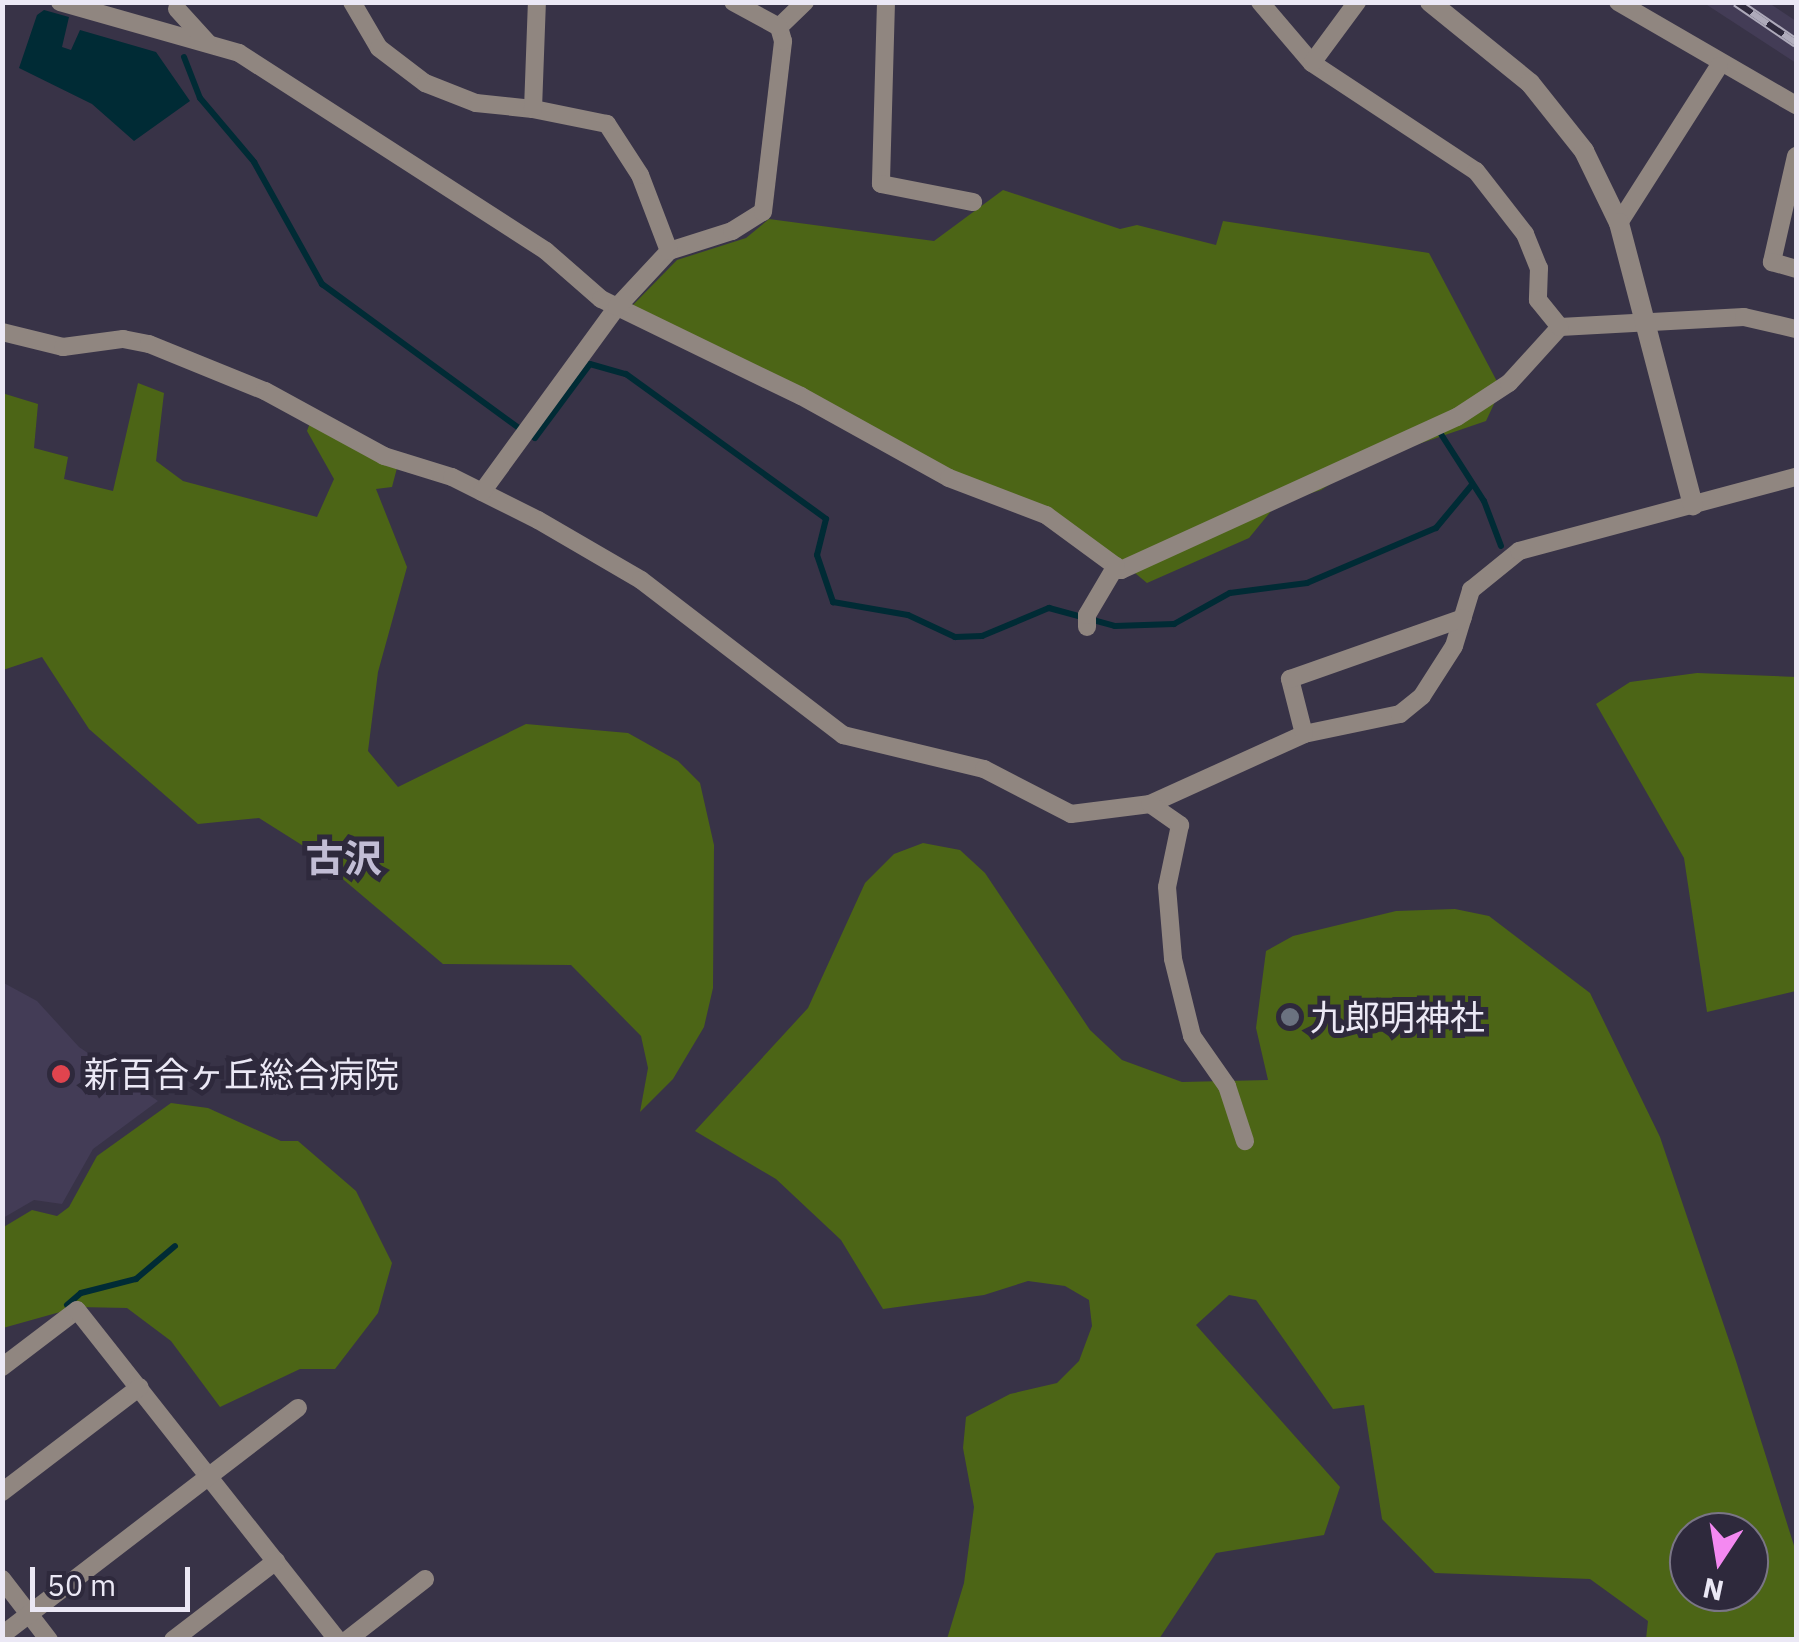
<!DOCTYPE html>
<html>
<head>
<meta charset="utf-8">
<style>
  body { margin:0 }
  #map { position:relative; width:1799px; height:1642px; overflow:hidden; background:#383347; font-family:"IBM Plex Sans","Noto Sans JP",sans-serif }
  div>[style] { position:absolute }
  .built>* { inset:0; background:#433c56 }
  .green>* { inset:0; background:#4c6516 }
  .water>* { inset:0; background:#002b35 }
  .stream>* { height:6px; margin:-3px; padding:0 3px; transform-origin:3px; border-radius:3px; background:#002b35 }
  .minor>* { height:18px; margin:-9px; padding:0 9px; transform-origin:9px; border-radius:9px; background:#908680 }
  .tertiary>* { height:20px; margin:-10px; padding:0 10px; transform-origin:10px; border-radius:10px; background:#908680 }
  .rail>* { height:10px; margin-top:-5px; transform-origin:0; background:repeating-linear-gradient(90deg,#2e293c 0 19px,#aeaaba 0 38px); box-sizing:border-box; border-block:2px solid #aeaaba }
  .dots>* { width:28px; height:28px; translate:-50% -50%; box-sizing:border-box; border:5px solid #2e293c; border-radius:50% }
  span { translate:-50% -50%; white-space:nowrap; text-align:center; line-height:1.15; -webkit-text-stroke:10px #2e293c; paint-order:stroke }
  .poi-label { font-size:35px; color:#ebe8f5 }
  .left { translate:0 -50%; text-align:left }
  .neighbourhood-label { font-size:38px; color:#c2bdd5; font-weight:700 }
  .frame { position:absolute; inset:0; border:5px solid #ebe8f5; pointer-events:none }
  .north { position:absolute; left:1669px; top:1512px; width:100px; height:100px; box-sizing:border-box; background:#2e293c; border:2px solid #7a7586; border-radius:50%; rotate:192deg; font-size:28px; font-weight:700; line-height:40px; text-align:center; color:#ebe8f5 }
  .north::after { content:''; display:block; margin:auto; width:35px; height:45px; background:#f489f1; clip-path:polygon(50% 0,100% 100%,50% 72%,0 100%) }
  .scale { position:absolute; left:30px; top:1567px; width:160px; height:45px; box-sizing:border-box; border:5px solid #ebe8f5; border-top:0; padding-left:12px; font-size:30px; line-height:35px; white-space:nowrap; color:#ebe8f5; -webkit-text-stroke:8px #2e293c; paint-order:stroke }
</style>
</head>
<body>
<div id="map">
  <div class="built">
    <div style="clip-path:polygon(1704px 3px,1769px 3px,1796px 21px,1796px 63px)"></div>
    <div style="clip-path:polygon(2px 982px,37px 1001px,79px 1047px,158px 1101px,93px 1149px,62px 1204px,34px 1200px,3px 1218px)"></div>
  </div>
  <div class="green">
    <div style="clip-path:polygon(1003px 190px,1120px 229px,1137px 225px,1216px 245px,1223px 221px,1429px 253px,1501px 389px,1486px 421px,1363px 463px,1321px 490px,1277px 504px,1249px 538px,1147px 583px,1123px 563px,950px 470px,631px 307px,677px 260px,746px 238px,769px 219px,934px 241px)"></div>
    <div style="clip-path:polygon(138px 383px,164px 393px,156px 461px,183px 481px,317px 517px,334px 479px,307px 431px,311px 420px,397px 468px,392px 487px,376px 489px,407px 567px,378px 672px,368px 751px,398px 787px,526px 724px,628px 733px,678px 761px,700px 783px,714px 845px,713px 988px,704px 1027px,673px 1079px,640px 1112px,648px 1068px,641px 1036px,571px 965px,443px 964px,305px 847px,259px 818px,198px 824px,89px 729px,42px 657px,3px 670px,2px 393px,38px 404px,34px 448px,68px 457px,64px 479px,113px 491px)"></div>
    <div style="clip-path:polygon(1697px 673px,1796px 677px,1796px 991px,1707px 1012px,1684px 858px,1596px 704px,1630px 682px)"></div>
    <div style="clip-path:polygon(evenodd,923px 843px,960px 850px,985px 873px,1090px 1030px,1122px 1060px,1182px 1082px,1268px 1080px,1256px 1028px,1266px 951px,1293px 936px,1396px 911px,1455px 909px,1489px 916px,1590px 993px,1660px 1137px,1736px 1361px,1796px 1552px,1796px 1639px,1646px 1639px,1648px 1621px,1590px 1579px,1435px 1573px,1382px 1519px,1364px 1405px,1333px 1409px,1256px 1300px,1229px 1295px,1196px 1325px,1340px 1487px,1324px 1535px,1216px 1553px,1159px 1639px,947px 1639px,964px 1583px,974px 1507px,963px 1448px,966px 1417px,1010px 1394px,1057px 1383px,1079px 1361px,1092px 1326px,1089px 1300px,1065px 1286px,1028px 1281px,984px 1295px,883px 1309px,841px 1240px,776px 1179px,695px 1131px,808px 1008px,865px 883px,894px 854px,923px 843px,1689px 1532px,1749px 1532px,1749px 1592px,1689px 1592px,1689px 1532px)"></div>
    <div style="clip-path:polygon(171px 1103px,208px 1108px,281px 1141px,298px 1141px,356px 1191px,392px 1263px,378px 1313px,335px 1369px,300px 1369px,220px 1407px,171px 1341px,127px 1308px,78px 1307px,3px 1328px,2px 1228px,32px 1210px,57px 1216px,69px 1207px,97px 1156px)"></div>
  </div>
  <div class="water">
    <div style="clip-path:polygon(44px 10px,69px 17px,62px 47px,71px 50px,80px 30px,156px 52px,190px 101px,134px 141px,92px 104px,19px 68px,37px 15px)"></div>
  </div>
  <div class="stream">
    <div style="left:184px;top:57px;width:44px;rotate:68.7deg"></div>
    <div style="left:200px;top:98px;width:84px;rotate:49.8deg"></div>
    <div style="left:254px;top:162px;width:140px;rotate:60.9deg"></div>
    <div style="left:322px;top:284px;width:245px;rotate:36.2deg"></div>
    <div style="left:1439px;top:431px;width:83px;rotate:57.3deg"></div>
    <div style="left:1484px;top:501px;width:48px;rotate:69.3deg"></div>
    <div style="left:530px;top:434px;width:6px;rotate:39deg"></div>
    <div style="left:535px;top:438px;width:92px;rotate:-53.4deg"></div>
    <div style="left:590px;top:364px;width:37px;rotate:16deg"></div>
    <div style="left:626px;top:374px;width:247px;rotate:35.9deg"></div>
    <div style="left:826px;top:519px;width:37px;rotate:104deg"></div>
    <div style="left:817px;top:555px;width:50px;rotate:71.2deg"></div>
    <div style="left:833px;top:602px;width:76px;rotate:9.8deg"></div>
    <div style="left:908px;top:615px;width:52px;rotate:25.1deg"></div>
    <div style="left:955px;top:637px;width:27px;rotate:-2deg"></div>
    <div style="left:982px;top:636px;width:73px;rotate:-22.7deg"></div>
    <div style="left:1049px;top:608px;width:68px;rotate:15.3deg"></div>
    <div style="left:1115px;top:626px;width:59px;rotate:-1.9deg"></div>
    <div style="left:1174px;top:624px;width:64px;rotate:-29deg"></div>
    <div style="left:1230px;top:593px;width:78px;rotate:-7.4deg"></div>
    <div style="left:1307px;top:583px;width:140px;rotate:-23.1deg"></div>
    <div style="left:1436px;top:528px;width:55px;rotate:-50.2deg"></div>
    <div style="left:67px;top:1305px;width:18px;rotate:-41deg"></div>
    <div style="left:81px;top:1293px;width:57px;rotate:-14.3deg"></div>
    <div style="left:136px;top:1279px;width:51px;rotate:-40.2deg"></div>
  </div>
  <div class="minor">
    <div style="left:60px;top:2px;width:186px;rotate:15.9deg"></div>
    <div style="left:239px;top:53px;width:365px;rotate:32.8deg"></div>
    <div style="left:546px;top:251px;width:73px;rotate:41.1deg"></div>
    <div style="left:601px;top:299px;width:222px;rotate:25.9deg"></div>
    <div style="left:801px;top:396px;width:169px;rotate:29deg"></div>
    <div style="left:949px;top:478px;width:104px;rotate:20.9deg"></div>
    <div style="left:1046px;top:515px;width:93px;rotate:36.3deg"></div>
    <div style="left:1121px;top:570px;width:369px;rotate:-24.5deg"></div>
    <div style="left:1457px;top:417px;width:62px;rotate:-33.2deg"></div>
    <div style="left:1509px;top:383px;width:76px;rotate:-47.7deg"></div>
    <div style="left:1560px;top:327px;width:184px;rotate:-3.1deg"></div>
    <div style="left:1744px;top:317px;width:53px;rotate:13deg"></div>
    <div style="left:352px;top:2px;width:53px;rotate:59.6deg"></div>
    <div style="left:379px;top:48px;width:58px;rotate:37.3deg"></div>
    <div style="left:425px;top:83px;width:55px;rotate:21.4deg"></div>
    <div style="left:476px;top:103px;width:57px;rotate:6deg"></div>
    <div style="left:886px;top:2px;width:182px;rotate:91.6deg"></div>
    <div style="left:881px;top:184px;width:94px;rotate:11.1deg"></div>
    <div style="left:1260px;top:2px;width:80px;rotate:49.6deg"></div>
    <div style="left:1312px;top:63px;width:196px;rotate:33.4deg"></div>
    <div style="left:1476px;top:171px;width:80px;rotate:52.1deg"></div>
    <div style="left:1525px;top:234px;width:37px;rotate:68deg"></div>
    <div style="left:1539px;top:268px;width:32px;rotate:92deg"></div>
    <div style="left:1538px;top:300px;width:35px;rotate:51deg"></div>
    <div style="left:1618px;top:2px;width:206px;rotate:30.1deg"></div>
    <div style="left:177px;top:9px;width:45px;rotate:47.7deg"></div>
    <div style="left:779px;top:27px;width:36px;rotate:-44deg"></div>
    <div style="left:1312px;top:63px;width:76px;rotate:-53.6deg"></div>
    <div style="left:1796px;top:156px;width:109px;rotate:102.8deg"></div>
    <div style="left:1772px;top:262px;width:25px;rotate:16deg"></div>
    <div style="left:1619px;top:223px;width:186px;rotate:-57.5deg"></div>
    <div style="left:669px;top:251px;width:66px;rotate:-17.6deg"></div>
    <div style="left:732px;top:231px;width:36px;rotate:-32deg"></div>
    <div style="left:763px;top:212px;width:172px;rotate:-83.3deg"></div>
    <div style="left:783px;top:41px;width:15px;rotate:-106deg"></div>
    <div style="left:779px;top:27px;width:52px;rotate:-151.5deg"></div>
    <div style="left:2px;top:332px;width:63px;rotate:13.8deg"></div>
    <div style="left:63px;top:347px;width:61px;rotate:-7.6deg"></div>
    <div style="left:123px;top:339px;width:26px;rotate:11deg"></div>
    <div style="left:149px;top:344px;width:125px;rotate:22.1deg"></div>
    <div style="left:265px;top:391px;width:136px;rotate:28.6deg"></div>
    <div style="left:384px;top:456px;width:71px;rotate:17.2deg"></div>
    <div style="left:452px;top:477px;width:96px;rotate:26.6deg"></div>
    <div style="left:538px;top:520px;width:119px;rotate:30.2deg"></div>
    <div style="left:641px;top:580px;width:255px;rotate:37.5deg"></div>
    <div style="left:843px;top:735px;width:145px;rotate:13.6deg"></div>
    <div style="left:984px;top:769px;width:98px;rotate:27.3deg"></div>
    <div style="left:1071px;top:814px;width:80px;rotate:-7.2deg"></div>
    <div style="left:1150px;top:804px;width:169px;rotate:-24.4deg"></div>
    <div style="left:1304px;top:734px;width:98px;rotate:-11.8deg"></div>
    <div style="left:1400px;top:714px;width:28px;rotate:-39deg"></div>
    <div style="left:1422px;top:696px;width:59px;rotate:-57.4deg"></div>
    <div style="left:1454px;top:646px;width:59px;rotate:-73.1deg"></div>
    <div style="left:1471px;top:590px;width:62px;rotate:-39.1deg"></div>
    <div style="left:1519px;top:551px;width:287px;rotate:-15deg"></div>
    <div style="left:482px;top:492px;width:229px;rotate:-53.9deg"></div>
    <div style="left:617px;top:307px;width:76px;rotate:-47.1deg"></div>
    <div style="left:669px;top:251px;width:81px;rotate:-110.9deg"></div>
    <div style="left:640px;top:175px;width:61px;rotate:-122.9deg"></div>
    <div style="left:607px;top:124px;width:76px;rotate:-168.5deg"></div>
    <div style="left:533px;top:109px;width:107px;rotate:-87.9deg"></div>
    <div style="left:1087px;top:627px;width:12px;rotate:-90deg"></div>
    <div style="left:1087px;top:615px;width:57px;rotate:-59.4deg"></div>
    <div style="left:1304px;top:734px;width:57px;rotate:-104.3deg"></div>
    <div style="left:1290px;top:679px;width:183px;rotate:-19.4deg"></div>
    <div style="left:1150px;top:804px;width:37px;rotate:35deg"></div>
    <div style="left:1180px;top:825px;width:63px;rotate:101.8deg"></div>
    <div style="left:1167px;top:887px;width:72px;rotate:85.2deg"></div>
    <div style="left:1173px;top:959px;width:79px;rotate:76.1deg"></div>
    <div style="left:1192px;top:1036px;width:61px;rotate:55deg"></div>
    <div style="left:1227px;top:1086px;width:58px;rotate:71.9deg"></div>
    <div style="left:2px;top:1367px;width:94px;rotate:-37.2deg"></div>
    <div style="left:77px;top:1310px;width:421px;rotate:51.7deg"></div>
    <div style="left:2px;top:1492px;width:173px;rotate:-37.3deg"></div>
    <div style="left:2px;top:1579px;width:77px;rotate:52.4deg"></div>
    <div style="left:2px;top:1635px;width:373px;rotate:-37.5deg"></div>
    <div style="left:173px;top:1640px;width:130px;rotate:-37.5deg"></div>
    <div style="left:347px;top:1640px;width:99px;rotate:-38deg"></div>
  </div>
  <div class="tertiary">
    <div style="left:1430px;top:2px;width:129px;rotate:39deg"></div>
    <div style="left:1530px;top:83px;width:87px;rotate:51.5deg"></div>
    <div style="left:1584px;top:151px;width:80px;rotate:64.1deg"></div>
    <div style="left:1619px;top:223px;width:292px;rotate:75.3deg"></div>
  </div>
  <div class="rail">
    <div style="left:1736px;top:2px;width:73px;rotate:34.3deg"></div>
  </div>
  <div class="dots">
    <div style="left:1290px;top:1017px;background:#6b7280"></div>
    <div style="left:61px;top:1074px;background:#e0444e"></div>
  </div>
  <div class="poi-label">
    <span class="left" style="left:1310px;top:1017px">九郎明神社</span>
    <span class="left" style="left:84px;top:1074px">新百合ヶ丘総合病院</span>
  </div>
  <div class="neighbourhood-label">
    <span style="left:344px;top:858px">古沢</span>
  </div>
  <div class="frame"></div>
  <div class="north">N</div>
  <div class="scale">50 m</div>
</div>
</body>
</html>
